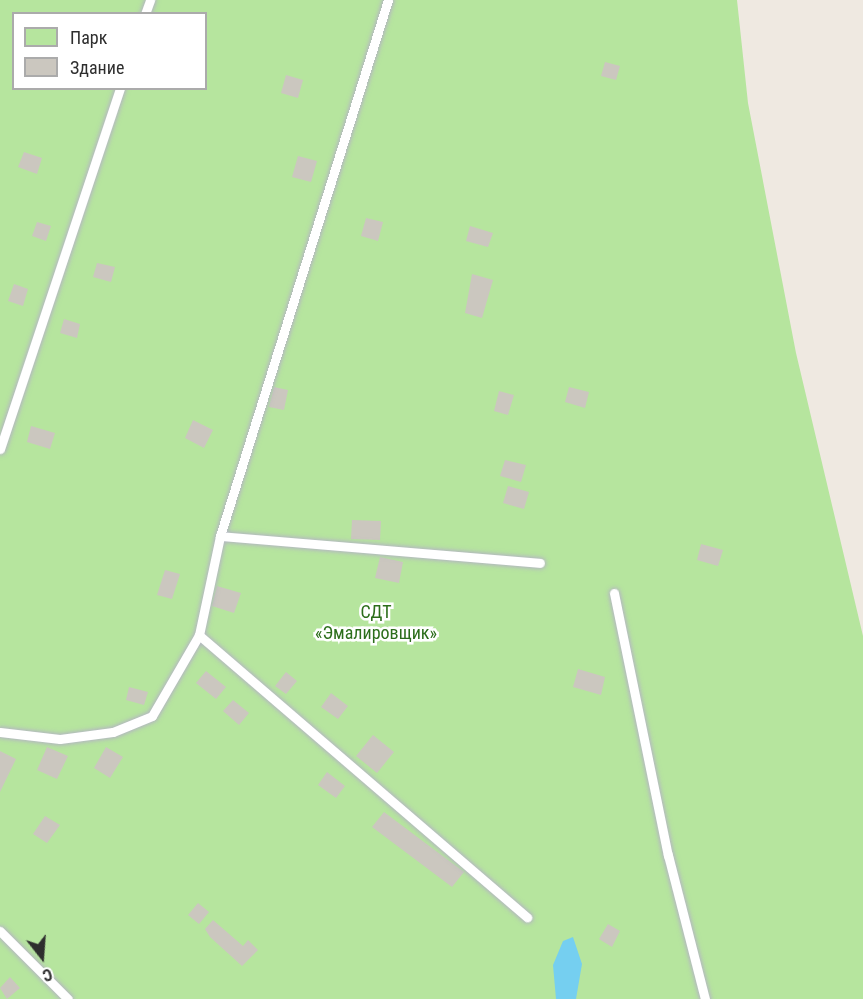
<!DOCTYPE html>
<html>
<head>
<meta charset="utf-8">
<style>
  body { margin:0 }
  #map { position:relative; width:863px; height:999px; overflow:hidden; background:#efe9e1; font-family:"Roboto Condensed",sans-serif }
  div>[style] { position:absolute }
  .green>* { inset:0; background:#b6e59e }
  .water>* { inset:0; background:#75cff0 }
  .building>* { inset:0; background:#cbc7bf }
  .roads { filter:drop-shadow(0 0 2px #b4b7c1) drop-shadow(0 0 2px #b4b7c1) }
  .lane>* { height:9px; margin:-4.5px; padding:0 4.5px; transform-origin:4.5px; border-radius:4.5px; background:#fff }
  span { translate:-50% -50%; white-space:nowrap; text-align:center; line-height:1.15; -webkit-text-stroke:5px #fff; paint-order:stroke }
  .park-label { font-size:18px; color:#2c6e1b }
  .legend { position:absolute; left:12px; top:12px; width:195px; height:78px; box-sizing:border-box; background:#fff; border:2px solid #ababab; margin:0; padding:8px 10px; list-style:none; font-size:18px; color:#2e2e2e }
  .legend li { display:flex; align-items:center; gap:12px; height:30px }
  .legend b { width:30px; border:2px solid #ababab }
  .north { position:absolute; left:12px; top:927px; width:60px; height:60px; -webkit-text-stroke:4px #fff; paint-order:stroke; rotate:163deg; font-size:16px; font-weight:700; line-height:24px; text-align:center; color:#2e2e2e }
  .north::after { content:''; display:block; margin:auto; width:21px; height:27px; background:#2e2e2e; clip-path:polygon(50% 0,100% 100%,50% 72%,0 100%) }
</style>
</head>
<body>
<div id="map">
  <div class="green">
    <div style="clip-path:polygon(evenodd,0 0,737px 0,748px 103px,796px 353px,863px 636px,863px 999px,0 999px,0 0,14px 14px,206px 14px,206px 88px,14px 88px,14px 14px)"></div>
  </div>
  <div class="water">
    <div style="clip-path:polygon(573px 937px,582px 964px,576px 999px,556px 999px,553px 965px,563px 941px)"></div>
  </div>
  <div class="building">
    <div style="clip-path:polygon(605px 62px,620px 66px,616px 80px,601px 76px)"></div>
    <div style="clip-path:polygon(286px 75px,303px 80px,298px 98px,281px 93px)"></div>
    <div style="clip-path:polygon(24px 152px,42px 158px,37px 174px,18px 167px)"></div>
    <div style="clip-path:polygon(298px 156px,317px 161px,311px 182px,292px 177px)"></div>
    <div style="clip-path:polygon(366px 218px,383px 222px,378px 241px,361px 236px)"></div>
    <div style="clip-path:polygon(37px 222px,51px 226px,46px 241px,32px 236px)"></div>
    <div style="clip-path:polygon(470px 226px,493px 233px,488px 247px,466px 241px)"></div>
    <div style="clip-path:polygon(97px 263px,115px 267px,111px 282px,93px 277px)"></div>
    <div style="clip-path:polygon(472px 274px,493px 280px,482px 318px,465px 313px)"></div>
    <div style="clip-path:polygon(14px 284px,28px 289px,23px 306px,8px 301px)"></div>
    <div style="clip-path:polygon(64px 319px,80px 324px,77px 338px,60px 333px)"></div>
    <div style="clip-path:polygon(274px 387px,288px 390px,284px 410px,269px 407px)"></div>
    <div style="clip-path:polygon(569px 387px,589px 392px,585px 408px,565px 402px)"></div>
    <div style="clip-path:polygon(499px 391px,514px 395px,508px 415px,494px 411px)"></div>
    <div style="clip-path:polygon(193px 420px,213px 430px,204px 448px,185px 438px)"></div>
    <div style="clip-path:polygon(31px 426px,55px 433px,50px 449px,27px 442px)"></div>
    <div style="clip-path:polygon(505px 460px,526px 465px,521px 482px,500px 476px)"></div>
    <div style="clip-path:polygon(508px 486px,529px 492px,524px 509px,503px 503px)"></div>
    <div style="clip-path:polygon(352px 520px,381px 521px,380px 540px,351px 539px)"></div>
    <div style="clip-path:polygon(701px 544px,723px 550px,718px 566px,697px 560px)"></div>
    <div style="clip-path:polygon(380px 557px,403px 562px,399px 583px,375px 578px)"></div>
    <div style="clip-path:polygon(165px 570px,180px 574px,172px 599px,157px 595px)"></div>
    <div style="clip-path:polygon(217px 586px,241px 593px,234px 613px,212px 606px)"></div>
    <div style="clip-path:polygon(578px 669px,605px 677px,601px 695px,573px 687px)"></div>
    <div style="clip-path:polygon(206px 671px,226px 687px,216px 699px,196px 683px)"></div>
    <div style="clip-path:polygon(286px 672px,297px 681px,286px 694px,275px 686px)"></div>
    <div style="clip-path:polygon(129px 687px,148px 692px,144px 705px,126px 700px)"></div>
    <div style="clip-path:polygon(331px 693px,348px 706px,338px 719px,321px 707px)"></div>
    <div style="clip-path:polygon(233px 700px,249px 713px,239px 725px,223px 711px)"></div>
    <div style="clip-path:polygon(373px 735px,394px 752px,377px 773px,356px 756px)"></div>
    <div style="clip-path:polygon(47px 747px,68px 756px,57px 779px,37px 770px)"></div>
    <div style="clip-path:polygon(106px 747px,123px 757px,110px 778px,94px 768px)"></div>
    <div style="clip-path:polygon(0 751px,16px 759px,0 792px)"></div>
    <div style="clip-path:polygon(327px 772px,345px 786px,336px 798px,318px 785px)"></div>
    <div style="clip-path:polygon(384px 812px,464px 872px,452px 887px,372px 827px)"></div>
    <div style="clip-path:polygon(45px 816px,60px 825px,47px 843px,33px 834px)"></div>
    <div style="clip-path:polygon(198px 903px,209px 912px,199px 924px,188px 915px)"></div>
    <div style="clip-path:polygon(213px 920px,243px 946px,248px 940px,258px 950px,242px 966px,210px 937px,205px 929px)"></div>
    <div style="clip-path:polygon(608px 924px,620px 931px,612px 947px,599px 939px)"></div>
    <div style="clip-path:polygon(10px 977px,20px 988px,7px 999px,0 988px)"></div>
  </div>
  <div class="roads">
    <div class="lane">
      <div style="left:145px;top:14px;width:15px;rotate:-70deg"></div>
      <div style="left:0;top:449px;width:380px;rotate:-71.6deg"></div>
      <div style="left:220px;top:536px;width:321px;rotate:4.8deg"></div>
      <div style="left:614px;top:593px;width:268px;rotate:78.4deg"></div>
      <div style="left:668px;top:855px;width:149px;rotate:75.6deg"></div>
      <div style="left:199px;top:635px;width:433px;rotate:40.7deg"></div>
      <div style="left:0;top:732px;width:60px;rotate:6.7deg"></div>
      <div style="left:60px;top:739px;width:53px;rotate:-7.5deg"></div>
      <div style="left:113px;top:732px;width:42px;rotate:-22.3deg"></div>
      <div style="left:152px;top:716px;width:94px;rotate:-59.9deg"></div>
      <div style="left:199px;top:635px;width:101px;rotate:-78deg"></div>
      <div style="left:220px;top:536px;width:562px;rotate:-72.6deg"></div>
      <div style="left:0;top:931px;width:96px;rotate:45deg"></div>
    </div>
  </div>
  <div class="park-label">
    <span style="left:376px;top:623px">СДТ<br>«Эмалировщик»</span>
  </div>
  <ul class="legend">
  <li><b style="height:16px;background:#b6e59e"></b>Парк</li>
  <li><b style="height:16px;background:#cbc7bf"></b>Здание</li>
  </ul>
  <div class="north">С</div>
</div>
</body>
</html>
